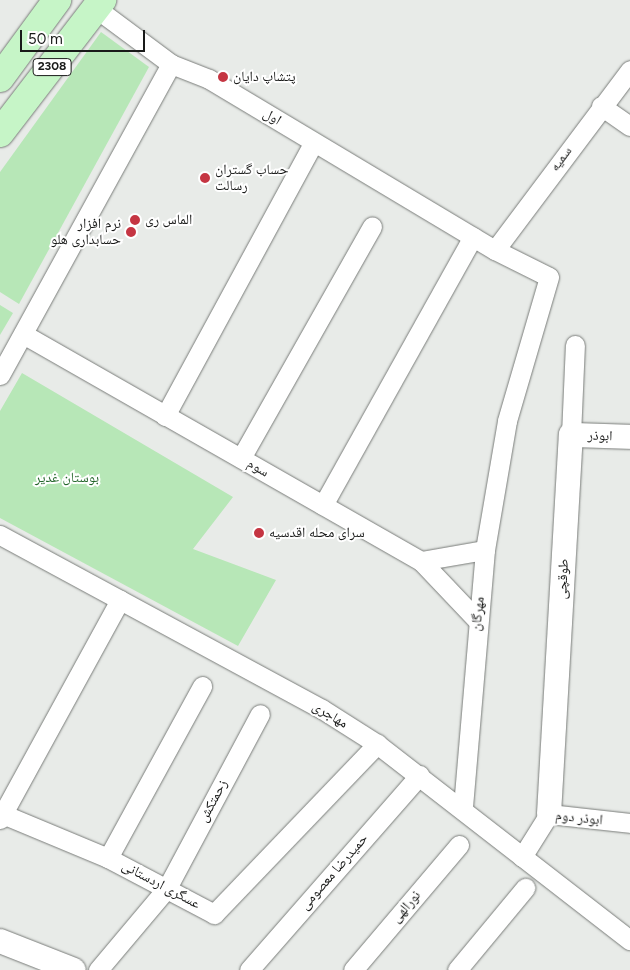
<!DOCTYPE html>
<html>
<head>
<meta charset="utf-8">
<style>
  body { margin:0 }
  #map { position:relative; width:630px; height:970px; overflow:hidden; background:#e8ebe8; font-family:Figtree,"Noto Naskh Arabic",sans-serif }
  div>[style] { position:absolute }
  .green>* { inset:0; background:#b7e7b7 }
  .roads { filter:drop-shadow(0 0 1px #797c79) drop-shadow(0 0 1px #797c79) }
  .minor>* { height:19px; margin:-9.5px; padding:0 9.5px; transform-origin:9.5px; border-radius:9.5px; background:#fff }
  .tertiary>* { height:24px; margin:-12px; padding:0 12px; transform-origin:12px; border-radius:12px; background:#fff }
  .primary>* { height:28px; margin:-14px; padding:0 14px; transform-origin:14px; border-radius:14px; background:#c6f5c7 }
  .dots>* { width:14px; height:14px; translate:-50% -50%; box-sizing:border-box; border:2px solid #fff; border-radius:50% }
  span { translate:-50% -50%; white-space:nowrap; text-align:center; line-height:1.15; -webkit-text-stroke:4px #fff; paint-order:stroke }
  .shield-label span { padding:1px 4px; background:#fff; border:1px solid; border-radius:4px; -webkit-text-stroke-width:0 }
  .shield-label { font-size:12px; color:#191a19; font-weight:700 }
  .poi-label { font-size:14px; color:#191a19 }
  .left { translate:0 -50%; text-align:left }
  .right { translate:-100% -50%; text-align:right }
  .street-label { font-size:14px; color:#191a19 }
  .park-label { font-size:14px; color:#226529 }
  .scale { position:absolute; left:20px; top:30px; width:125px; height:22px; box-sizing:border-box; border:2px solid #191a19; border-top:0; padding-left:6px; font-size:15px; line-height:18px; white-space:nowrap; color:#191a19; -webkit-text-stroke:4px #fff; paint-order:stroke }
</style>
</head>
<body>
<div id="map">
  <div class="green">
    <div style="clip-path:polygon(101px 32px,149px 67px,19px 304px,0 292px,0 172px)"></div>
    <div style="clip-path:polygon(0 305px,13px 313px,0 335px)"></div>
    <div style="clip-path:polygon(22px 373px,233px 497px,193px 549px,276px 580px,238px 646px,0 518px,0 411px)"></div>
  </div>
  <div class="roads">
    <div class="minor">
      <div style="left:97px;top:9px;width:92px;rotate:36.6deg"></div>
      <div style="left:171px;top:64px;width:41px;rotate:21.5deg"></div>
      <div style="left:209px;top:79px;width:333px;rotate:30.9deg"></div>
      <div style="left:495px;top:250px;width:60px;rotate:26.6deg"></div>
      <div style="left:549px;top:277px;width:150px;rotate:106.3deg"></div>
      <div style="left:507px;top:421px;width:131px;rotate:99.7deg"></div>
      <div style="left:485px;top:550px;width:260px;rotate:94.9deg"></div>
      <div style="left:601px;top:106px;width:35px;rotate:35deg"></div>
      <div style="left:495px;top:250px;width:225px;rotate:-53.1deg"></div>
      <div style="left:23px;top:334px;width:458px;rotate:29.7deg"></div>
      <div style="left:421px;top:561px;width:81px;rotate:46.5deg"></div>
      <div style="left:0;top:375px;width:355px;rotate:-61.2deg"></div>
      <div style="left:165px;top:416px;width:311px;rotate:-61.5deg"></div>
      <div style="left:571px;top:435px;width:90px;rotate:-87.5deg"></div>
      <div style="left:241px;top:458px;width:266px;rotate:-60.5deg"></div>
      <div style="left:323px;top:505px;width:307px;rotate:-60.8deg"></div>
      <div style="left:0;top:535px;width:366px;rotate:28.4deg"></div>
      <div style="left:322px;top:709px;width:65px;rotate:32.5deg"></div>
      <div style="left:377px;top:744px;width:320px;rotate:37.8deg"></div>
      <div style="left:421px;top:561px;width:65px;rotate:-9.8deg"></div>
      <div style="left:0;top:813px;width:117px;rotate:22.6deg"></div>
      <div style="left:108px;top:858px;width:120px;rotate:27.8deg"></div>
      <div style="left:214px;top:914px;width:236px;rotate:-46.2deg"></div>
      <div style="left:0;top:819px;width:250px;rotate:-61.3deg"></div>
      <div style="left:522px;top:857px;width:51px;rotate:-57.9deg"></div>
      <div style="left:549px;top:814px;width:81px;rotate:6.3deg"></div>
      <div style="left:108px;top:858px;width:196px;rotate:-61.3deg"></div>
      <div style="left:98px;top:970px;width:107px;rotate:-49.9deg"></div>
      <div style="left:167px;top:888px;width:197px;rotate:-61.9deg"></div>
      <div style="left:249px;top:970px;width:259px;rotate:-48.8deg"></div>
      <div style="left:353px;top:970px;width:164px;rotate:-49.7deg"></div>
      <div style="left:457px;top:970px;width:107px;rotate:-50.3deg"></div>
    </div>
    <div class="tertiary">
      <div style="left:549px;top:814px;width:380px;rotate:-86.7deg"></div>
      <div style="left:571px;top:435px;width:59px;rotate:1.9deg"></div>
      <div style="left:0;top:941px;width:79px;rotate:21.4deg"></div>
    </div>
    <div class="primary">
      <div style="left:0;top:78px;width:97px;rotate:-53.8deg"></div>
      <div style="left:0;top:133px;width:168px;rotate:-52.5deg"></div>
    </div>
  </div>
  <div class="dots">
    <div style="left:223px;top:77px;background:#c53542"></div>
    <div style="left:205px;top:178px;background:#c53542"></div>
    <div style="left:135px;top:220px;background:#c53542"></div>
    <div style="left:131px;top:232px;background:#c53542"></div>
    <div style="left:259px;top:533px;background:#c53542"></div>
  </div>
  <div class="shield-label">
    <span style="left:52px;top:67px">2308</span>
  </div>
  <div class="poi-label">
    <span class="left" style="left:233px;top:77px">پتشاپ دایان</span>
    <span class="left" style="left:215px;top:178px">حساب گستران<br>رسالت</span>
    <span class="left" style="left:145px;top:220px">الماس ری</span>
    <span class="right" style="left:121px;top:232px">نرم افزار<br>حسابداری هلو</span>
    <span class="left" style="left:269px;top:533px">سرای محله اقدسیه</span>
  </div>
  <div class="street-label">
    <span style="left:272px;top:117px;rotate:31deg">اول</span>
    <span style="left:561px;top:159px;rotate:-54deg">سمیه</span>
    <span style="left:600px;top:436px;rotate:2deg">ابوذر</span>
    <span style="left:258px;top:468px;rotate:30deg">سوم</span>
    <span style="left:563px;top:579px;rotate:-87deg">طوقچی</span>
    <span style="left:478px;top:614px;rotate:-84deg">مهرگان</span>
    <span style="left:330px;top:715px;rotate:31deg">مهاجری</span>
    <span style="left:213px;top:801px;rotate:-62deg">زحمتکش</span>
    <span style="left:579px;top:818px;rotate:6deg">ابوذر دوم</span>
    <span style="left:334px;top:872px;rotate:-49deg">حمیدرضا معصومی</span>
    <span style="left:161px;top:885px;rotate:28deg">عسگری اردستانی</span>
    <span style="left:406px;top:907px;rotate:-50deg">نورالهی</span>
  </div>
  <div class="park-label">
    <span style="left:67px;top:478px">بوستان غدیر</span>
  </div>
  <div class="scale">50 m</div>
</div>
</body>
</html>
